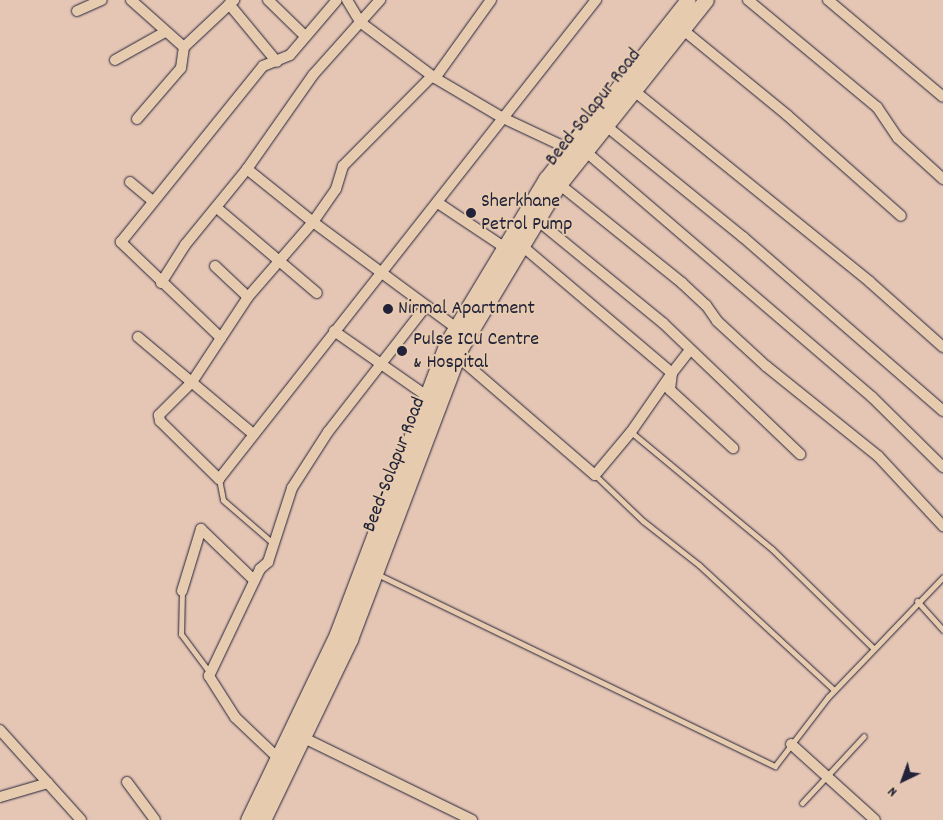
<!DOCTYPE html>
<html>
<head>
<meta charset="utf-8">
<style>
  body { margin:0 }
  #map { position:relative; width:943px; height:820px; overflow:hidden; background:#e5c5b4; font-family:Dekko,sans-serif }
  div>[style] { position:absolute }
  .roads { filter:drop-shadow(0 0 1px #22223b) drop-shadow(0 0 1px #22223b) }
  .service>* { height:5px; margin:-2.5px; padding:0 2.5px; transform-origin:2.5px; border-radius:2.5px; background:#e7cbae }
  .minor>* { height:10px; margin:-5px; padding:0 5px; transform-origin:5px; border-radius:5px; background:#e7cbae }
  .secondary>* { height:15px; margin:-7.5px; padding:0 7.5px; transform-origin:7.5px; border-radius:7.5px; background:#e7cbae }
  .dots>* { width:14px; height:14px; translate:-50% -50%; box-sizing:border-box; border:2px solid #e7cbae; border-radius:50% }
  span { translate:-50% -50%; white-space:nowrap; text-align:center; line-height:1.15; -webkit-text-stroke:4px #e7cbae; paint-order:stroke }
  .street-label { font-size:20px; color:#22223b }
  .poi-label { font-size:20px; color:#22223b }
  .left { translate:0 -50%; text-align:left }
  .north { position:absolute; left:878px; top:755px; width:50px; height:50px; -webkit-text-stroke:4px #e7cbae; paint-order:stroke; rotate:222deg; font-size:14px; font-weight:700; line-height:20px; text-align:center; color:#22223b }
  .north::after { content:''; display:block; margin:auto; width:18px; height:22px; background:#22223b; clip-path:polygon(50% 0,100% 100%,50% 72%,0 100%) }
</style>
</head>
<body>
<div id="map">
  <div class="roads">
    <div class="service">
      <div style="left:631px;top:432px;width:183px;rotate:39.7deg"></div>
      <div style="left:772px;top:549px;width:141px;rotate:44.4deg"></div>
      <div style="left:595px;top:475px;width:66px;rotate:43.8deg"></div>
      <div style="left:643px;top:521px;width:71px;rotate:38.2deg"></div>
      <div style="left:699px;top:565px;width:184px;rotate:42.8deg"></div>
      <div style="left:219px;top:479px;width:21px;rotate:79deg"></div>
      <div style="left:223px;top:500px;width:67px;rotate:40.8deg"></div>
      <div style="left:377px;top:574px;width:442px;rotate:25.8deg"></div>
      <div style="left:775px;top:766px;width:87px;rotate:-52.5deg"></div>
      <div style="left:828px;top:697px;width:166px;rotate:-46.2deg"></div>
      <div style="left:182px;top:591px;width:43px;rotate:91.3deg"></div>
      <div style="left:181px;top:634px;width:49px;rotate:53.4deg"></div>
      <div style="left:917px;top:601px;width:39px;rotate:48deg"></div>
      <div style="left:802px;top:803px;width:91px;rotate:-47.2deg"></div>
    </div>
    <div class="minor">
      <div style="left:131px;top:0;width:71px;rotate:41.6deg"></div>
      <div style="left:268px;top:0;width:50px;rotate:44.2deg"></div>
      <div style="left:347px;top:0;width:26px;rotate:59deg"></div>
      <div style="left:360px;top:22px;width:94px;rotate:36.7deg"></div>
      <div style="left:435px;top:78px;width:79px;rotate:30.5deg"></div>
      <div style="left:503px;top:118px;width:73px;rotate:25.2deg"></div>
      <div style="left:748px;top:0;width:168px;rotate:39.7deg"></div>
      <div style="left:877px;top:107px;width:37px;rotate:56deg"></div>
      <div style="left:898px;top:138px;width:61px;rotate:42.3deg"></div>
      <div style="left:828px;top:0;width:150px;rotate:40.1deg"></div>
      <div style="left:229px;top:4px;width:75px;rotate:50.4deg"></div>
      <div style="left:77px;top:11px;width:27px;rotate:-24deg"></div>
      <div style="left:682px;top:29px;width:136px;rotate:39.3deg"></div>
      <div style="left:787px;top:115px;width:152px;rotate:41.5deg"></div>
      <div style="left:115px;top:60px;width:57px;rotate:-29.2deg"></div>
      <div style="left:432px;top:76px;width:127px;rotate:134.7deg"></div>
      <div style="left:343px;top:166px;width:24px;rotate:107deg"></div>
      <div style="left:336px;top:189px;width:40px;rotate:124.9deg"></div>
      <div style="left:313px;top:222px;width:99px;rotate:130.9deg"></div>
      <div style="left:248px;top:297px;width:102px;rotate:123.4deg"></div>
      <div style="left:192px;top:382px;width:47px;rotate:135deg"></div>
      <div style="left:159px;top:415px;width:6px;rotate:81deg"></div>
      <div style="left:160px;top:421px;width:83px;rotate:44.5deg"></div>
      <div style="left:219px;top:479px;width:610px;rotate:-51.8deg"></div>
      <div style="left:435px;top:78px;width:96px;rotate:-54.3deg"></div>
      <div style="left:633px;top:90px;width:305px;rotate:39deg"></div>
      <div style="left:870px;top:282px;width:98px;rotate:41.7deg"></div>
      <div style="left:137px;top:119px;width:67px;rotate:-49.2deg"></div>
      <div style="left:181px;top:68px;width:21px;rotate:-82deg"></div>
      <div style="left:184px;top:47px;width:69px;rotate:-43.2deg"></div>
      <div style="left:605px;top:125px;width:178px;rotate:39.1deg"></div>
      <div style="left:743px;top:237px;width:265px;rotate:41deg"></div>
      <div style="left:585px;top:151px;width:378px;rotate:40.6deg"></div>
      <div style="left:872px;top:397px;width:100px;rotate:44.6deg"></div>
      <div style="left:247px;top:169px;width:85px;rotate:38.8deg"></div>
      <div style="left:313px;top:222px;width:178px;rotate:36.5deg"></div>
      <div style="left:130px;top:182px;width:30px;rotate:40deg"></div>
      <div style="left:559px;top:184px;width:158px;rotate:38.8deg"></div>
      <div style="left:682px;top:283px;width:33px;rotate:43deg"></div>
      <div style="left:706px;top:305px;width:19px;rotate:55deg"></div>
      <div style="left:717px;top:321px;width:67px;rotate:42.6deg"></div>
      <div style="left:766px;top:366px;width:144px;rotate:38.8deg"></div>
      <div style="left:878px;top:456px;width:96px;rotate:47.1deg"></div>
      <div style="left:438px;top:203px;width:79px;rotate:33.7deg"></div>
      <div style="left:217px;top:208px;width:131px;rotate:40.4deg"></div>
      <div style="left:537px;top:220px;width:163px;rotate:39.3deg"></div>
      <div style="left:663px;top:323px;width:190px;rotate:43.7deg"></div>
      <div style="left:521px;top:245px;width:198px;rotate:40.3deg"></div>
      <div style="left:672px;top:373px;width:29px;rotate:-52deg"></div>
      <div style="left:215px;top:266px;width:45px;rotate:43.2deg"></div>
      <div style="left:161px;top:283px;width:45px;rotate:-57.7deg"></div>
      <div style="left:185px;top:245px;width:98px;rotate:-50.8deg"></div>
      <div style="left:247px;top:169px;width:115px;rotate:-54.9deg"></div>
      <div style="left:313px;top:75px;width:101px;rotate:-48.2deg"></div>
      <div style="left:334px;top:331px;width:113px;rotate:35deg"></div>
      <div style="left:138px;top:337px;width:150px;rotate:40.1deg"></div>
      <div style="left:221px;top:338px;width:139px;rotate:-136.2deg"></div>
      <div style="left:121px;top:242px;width:226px;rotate:-51.1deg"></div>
      <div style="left:263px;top:66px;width:29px;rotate:-22deg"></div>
      <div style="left:290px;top:55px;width:72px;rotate:-49.5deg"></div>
      <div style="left:457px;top:356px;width:182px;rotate:40.8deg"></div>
      <div style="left:595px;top:475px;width:56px;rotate:-50.1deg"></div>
      <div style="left:631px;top:432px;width:72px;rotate:-55.2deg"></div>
      <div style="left:672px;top:373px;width:17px;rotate:97deg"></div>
      <div style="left:670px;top:390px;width:86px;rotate:42.6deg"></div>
      <div style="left:182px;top:591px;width:65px;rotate:-73deg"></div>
      <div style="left:201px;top:529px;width:74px;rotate:43.9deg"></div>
      <div style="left:0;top:730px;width:121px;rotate:48deg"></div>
      <div style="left:304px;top:738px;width:187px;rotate:26deg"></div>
      <div style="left:791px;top:744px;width:113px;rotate:42.1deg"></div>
      <div style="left:278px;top:758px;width:59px;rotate:-136.4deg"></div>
      <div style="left:235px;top:717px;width:49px;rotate:-122.4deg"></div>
      <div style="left:209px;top:676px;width:119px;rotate:-64.5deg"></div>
      <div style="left:260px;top:569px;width:11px;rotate:-41deg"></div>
      <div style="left:268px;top:562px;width:78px;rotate:-72deg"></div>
      <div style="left:292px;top:488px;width:67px;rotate:-57.3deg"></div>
      <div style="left:328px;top:432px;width:160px;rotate:-52.1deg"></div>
      <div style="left:127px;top:782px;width:47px;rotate:53.6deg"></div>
      <div style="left:0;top:797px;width:50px;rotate:-16.3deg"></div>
    </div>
    <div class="secondary">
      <div style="left:248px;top:820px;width:206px;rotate:-64.4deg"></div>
      <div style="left:337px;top:634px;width:311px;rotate:-69.3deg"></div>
      <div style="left:447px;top:343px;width:192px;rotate:-58.9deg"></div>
      <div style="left:546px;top:179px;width:228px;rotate:-51.6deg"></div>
      <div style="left:263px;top:820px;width:201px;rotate:-64.3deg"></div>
      <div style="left:350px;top:639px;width:310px;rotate:-69.2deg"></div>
      <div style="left:460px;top:349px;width:189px;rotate:-59.1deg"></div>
      <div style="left:557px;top:187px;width:239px;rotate:-51.5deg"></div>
    </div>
  </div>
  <div class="dots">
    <div style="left:471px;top:213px;background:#22223b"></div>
    <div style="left:388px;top:309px;background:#22223b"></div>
    <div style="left:402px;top:351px;background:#22223b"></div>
  </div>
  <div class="street-label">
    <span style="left:594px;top:108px;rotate:-52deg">Beed-Solapur Road</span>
    <span style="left:395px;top:465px;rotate:-69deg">Beed-Solapur Road</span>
  </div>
  <div class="poi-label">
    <span class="left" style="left:481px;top:214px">Sherkhane<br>Petrol Pump</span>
    <span class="left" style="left:398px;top:309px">Nirmal Apartment</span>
    <span class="left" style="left:413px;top:352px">Pulse ICU Centre<br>&amp; Hospital</span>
  </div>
  <div class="north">N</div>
</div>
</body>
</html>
